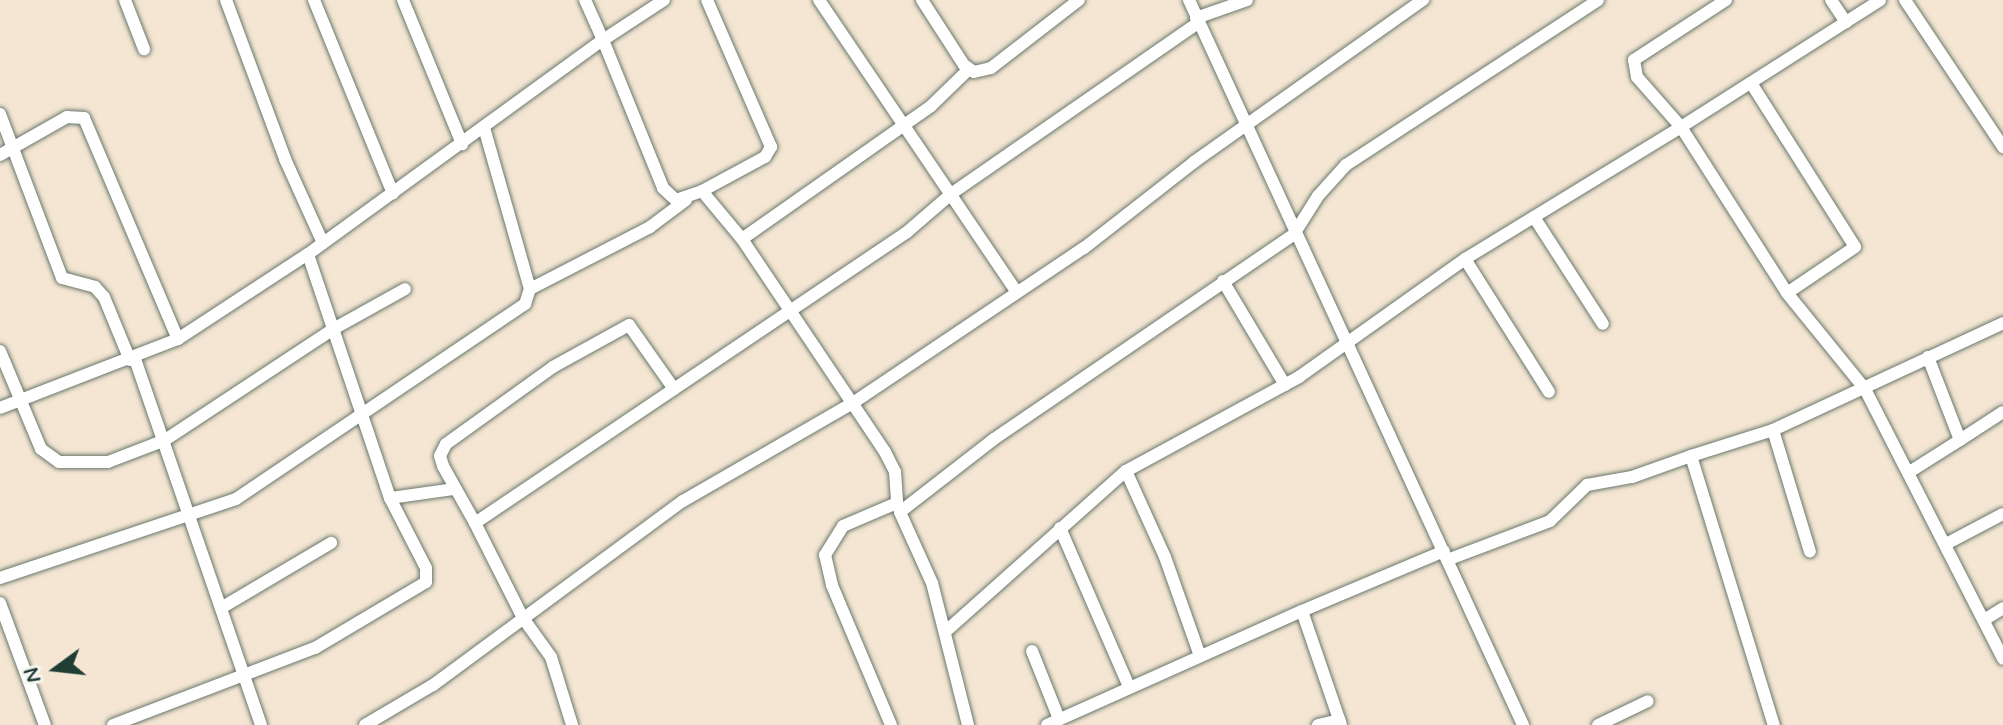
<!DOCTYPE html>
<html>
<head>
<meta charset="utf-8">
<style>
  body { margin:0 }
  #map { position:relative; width:2003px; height:725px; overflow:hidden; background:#f4e6d3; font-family:Mynerve,sans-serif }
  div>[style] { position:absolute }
  .roads { filter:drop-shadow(0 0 2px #6a786c) drop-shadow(0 0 2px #6a786c) }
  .minor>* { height:12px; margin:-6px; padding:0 6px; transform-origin:6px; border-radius:6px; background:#fff }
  span { translate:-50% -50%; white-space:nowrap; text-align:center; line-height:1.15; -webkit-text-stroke:8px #f6f6f2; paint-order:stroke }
  .north { position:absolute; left:16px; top:629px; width:80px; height:80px; -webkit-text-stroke:6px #f6f6f2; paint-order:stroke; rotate:255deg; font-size:22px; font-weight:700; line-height:32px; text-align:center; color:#1f3d34 }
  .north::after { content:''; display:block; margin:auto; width:28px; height:36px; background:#1f3d34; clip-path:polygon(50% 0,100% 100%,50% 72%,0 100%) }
</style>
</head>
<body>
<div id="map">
  <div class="roads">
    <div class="minor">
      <div style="left:125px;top:0;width:53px;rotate:68.8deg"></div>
      <div style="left:226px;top:0;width:170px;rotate:69.6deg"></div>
      <div style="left:285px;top:159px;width:92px;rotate:65.7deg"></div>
      <div style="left:314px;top:0;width:209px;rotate:67.8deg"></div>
      <div style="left:403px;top:0;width:156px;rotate:67.7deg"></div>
      <div style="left:664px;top:0;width:73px;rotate:146.7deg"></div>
      <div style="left:603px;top:40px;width:160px;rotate:67.9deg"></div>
      <div style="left:663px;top:188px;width:18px;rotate:43deg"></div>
      <div style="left:676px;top:200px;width:28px;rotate:-19deg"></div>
      <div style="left:702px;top:191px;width:62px;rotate:50.2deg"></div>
      <div style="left:742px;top:239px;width:257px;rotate:56.1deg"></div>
      <div style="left:885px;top:452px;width:22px;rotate:63deg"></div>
      <div style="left:895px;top:472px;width:31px;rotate:86deg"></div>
      <div style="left:819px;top:0;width:353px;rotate:55.9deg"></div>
      <div style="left:922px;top:0;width:77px;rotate:57.1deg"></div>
      <div style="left:964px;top:65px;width:12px;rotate:35deg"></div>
      <div style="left:974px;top:72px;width:17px;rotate:-13deg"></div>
      <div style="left:991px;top:68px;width:111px;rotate:-37.7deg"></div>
      <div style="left:1189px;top:0;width:798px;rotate:65.26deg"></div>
      <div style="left:1726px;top:0;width:110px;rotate:146.9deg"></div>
      <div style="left:1634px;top:60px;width:17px;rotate:80deg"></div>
      <div style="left:1637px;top:77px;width:67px;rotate:48.7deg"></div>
      <div style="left:1681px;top:127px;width:236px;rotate:-32.5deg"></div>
      <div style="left:1831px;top:0;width:27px;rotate:56deg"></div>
      <div style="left:1905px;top:0;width:177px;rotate:56.3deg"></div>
      <div style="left:1196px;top:18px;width:54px;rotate:-19.4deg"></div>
      <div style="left:1751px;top:83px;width:194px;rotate:57.6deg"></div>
      <div style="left:1855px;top:247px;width:82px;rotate:145.9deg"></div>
      <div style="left:0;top:114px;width:175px;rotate:69.3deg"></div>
      <div style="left:62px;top:278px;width:34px;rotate:15deg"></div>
      <div style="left:95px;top:287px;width:13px;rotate:48deg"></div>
      <div style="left:104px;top:297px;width:68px;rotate:67.6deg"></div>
      <div style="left:0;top:155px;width:77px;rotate:-29.6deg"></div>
      <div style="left:67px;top:117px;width:17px;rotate:3deg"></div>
      <div style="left:84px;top:118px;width:240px;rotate:67deg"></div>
      <div style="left:702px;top:191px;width:72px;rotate:-28.4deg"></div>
      <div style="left:765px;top:157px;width:12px;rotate:-59deg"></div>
      <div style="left:771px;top:147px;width:160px;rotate:-113.5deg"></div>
      <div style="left:1534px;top:217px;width:127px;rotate:57.2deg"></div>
      <div style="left:742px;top:239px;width:231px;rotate:-35.1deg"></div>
      <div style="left:931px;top:106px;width:52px;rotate:-44.2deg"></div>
      <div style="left:1465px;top:259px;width:157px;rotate:57.7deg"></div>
      <div style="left:1223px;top:281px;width:121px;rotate:59.2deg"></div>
      <div style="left:530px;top:289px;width:135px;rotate:-27.3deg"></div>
      <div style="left:650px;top:227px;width:45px;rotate:-36.9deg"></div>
      <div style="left:0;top:351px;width:106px;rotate:67.3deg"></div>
      <div style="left:41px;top:449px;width:22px;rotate:36deg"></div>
      <div style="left:59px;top:462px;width:49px"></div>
      <div style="left:108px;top:462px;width:61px;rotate:-21.1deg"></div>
      <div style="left:165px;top:440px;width:204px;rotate:-33.4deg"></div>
      <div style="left:335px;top:328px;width:80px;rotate:-29.1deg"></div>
      <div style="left:135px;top:359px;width:387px;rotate:71deg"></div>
      <div style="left:674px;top:389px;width:78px;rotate:-125.1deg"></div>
      <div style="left:629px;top:325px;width:87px;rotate:151.1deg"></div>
      <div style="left:553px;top:367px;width:132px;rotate:144.3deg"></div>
      <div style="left:446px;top:444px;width:13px;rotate:117deg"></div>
      <div style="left:440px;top:456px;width:10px;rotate:73deg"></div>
      <div style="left:443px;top:466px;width:65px;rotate:60.7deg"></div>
      <div style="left:475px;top:523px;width:521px;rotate:-33.96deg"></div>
      <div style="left:907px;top:232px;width:58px;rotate:-40.8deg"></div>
      <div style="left:951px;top:194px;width:300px;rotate:-34.7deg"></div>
      <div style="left:0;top:408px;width:191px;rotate:-21.2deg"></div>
      <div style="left:178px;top:339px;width:155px;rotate:-33.2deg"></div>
      <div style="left:1773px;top:430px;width:127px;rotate:73.1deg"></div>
      <div style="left:1960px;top:440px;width:51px;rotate:-33.1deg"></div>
      <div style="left:1691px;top:456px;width:86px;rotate:-17.6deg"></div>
      <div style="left:1773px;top:430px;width:254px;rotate:-24.9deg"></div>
      <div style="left:1126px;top:471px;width:94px;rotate:65.6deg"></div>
      <div style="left:1165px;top:557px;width:105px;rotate:70.5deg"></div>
      <div style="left:1911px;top:471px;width:58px;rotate:-32.3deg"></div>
      <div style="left:1960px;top:440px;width:89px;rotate:-111.1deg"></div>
      <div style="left:390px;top:498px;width:65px;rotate:-8deg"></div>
      <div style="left:475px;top:523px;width:106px;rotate:63.2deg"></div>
      <div style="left:523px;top:618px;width:48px;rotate:54.3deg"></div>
      <div style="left:551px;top:657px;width:71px;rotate:72.8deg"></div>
      <div style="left:1060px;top:528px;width:173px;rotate:66.5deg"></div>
      <div style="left:1946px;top:544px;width:64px;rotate:-27.8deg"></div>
      <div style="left:1447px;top:560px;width:110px;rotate:-20.7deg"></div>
      <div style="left:1550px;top:521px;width:52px;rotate:-44.2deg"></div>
      <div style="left:1587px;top:485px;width:46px;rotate:-10.1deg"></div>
      <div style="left:1632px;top:477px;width:63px;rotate:-19.6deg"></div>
      <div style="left:1691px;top:456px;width:282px;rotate:72.9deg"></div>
      <div style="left:0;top:578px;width:249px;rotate:-18.5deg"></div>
      <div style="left:236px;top:499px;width:349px;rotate:-34deg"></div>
      <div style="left:525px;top:304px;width:16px;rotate:-72deg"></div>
      <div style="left:530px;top:289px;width:167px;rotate:-105.9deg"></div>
      <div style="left:0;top:603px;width:130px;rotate:69.8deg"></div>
      <div style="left:221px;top:608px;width:128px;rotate:-30.6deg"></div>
      <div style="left:1302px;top:611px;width:154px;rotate:-22.9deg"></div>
      <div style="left:1984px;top:620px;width:22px;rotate:-32deg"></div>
      <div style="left:945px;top:632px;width:242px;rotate:-41.7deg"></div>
      <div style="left:1126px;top:471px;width:197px;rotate:-28.5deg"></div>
      <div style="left:1299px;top:377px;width:204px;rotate:-35.4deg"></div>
      <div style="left:1465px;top:259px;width:253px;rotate:-31.4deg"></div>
      <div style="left:1681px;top:127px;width:197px;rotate:57.4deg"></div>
      <div style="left:1787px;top:293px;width:124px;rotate:50.9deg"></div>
      <div style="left:1865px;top:389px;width:303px;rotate:62.9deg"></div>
      <div style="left:1032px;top:651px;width:73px;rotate:68.3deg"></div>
      <div style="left:113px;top:725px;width:216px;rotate:-20.9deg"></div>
      <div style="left:315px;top:648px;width:129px;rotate:-30.7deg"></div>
      <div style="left:426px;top:582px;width:14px;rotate:-90deg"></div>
      <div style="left:426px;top:568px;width:79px;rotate:-117.2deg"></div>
      <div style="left:390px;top:498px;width:257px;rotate:-108.6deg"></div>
      <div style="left:308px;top:254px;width:364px;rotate:-36deg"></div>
      <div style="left:603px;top:40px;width:44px;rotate:-114.2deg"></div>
      <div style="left:365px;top:725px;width:79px;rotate:-30.5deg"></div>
      <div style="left:433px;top:685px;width:310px;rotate:-36.4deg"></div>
      <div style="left:683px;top:501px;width:196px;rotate:-30deg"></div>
      <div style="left:853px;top:403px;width:278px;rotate:-33.9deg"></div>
      <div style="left:1084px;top:248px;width:140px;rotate:-38deg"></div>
      <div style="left:1194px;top:162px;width:281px;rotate:-35.3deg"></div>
      <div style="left:891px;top:725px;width:152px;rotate:-112.9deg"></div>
      <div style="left:832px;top:585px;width:31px;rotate:-103deg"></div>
      <div style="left:825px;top:555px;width:34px;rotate:-58deg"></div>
      <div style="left:843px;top:526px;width:59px;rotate:-23.1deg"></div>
      <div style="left:897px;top:503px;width:6px;rotate:72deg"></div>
      <div style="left:968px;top:725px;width:146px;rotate:-104.2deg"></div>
      <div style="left:932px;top:583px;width:78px;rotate:-114.3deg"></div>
      <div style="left:900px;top:512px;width:119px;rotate:-37.8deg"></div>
      <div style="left:994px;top:439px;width:363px;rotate:-34.3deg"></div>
      <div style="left:1294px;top:234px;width:45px;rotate:-57.7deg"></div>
      <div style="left:1318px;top:196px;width:42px;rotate:-47.9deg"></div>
      <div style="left:1346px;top:165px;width:301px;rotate:-33.2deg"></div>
      <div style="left:1047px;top:725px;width:279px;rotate:-24.1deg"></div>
      <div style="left:1302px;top:611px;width:120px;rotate:71.1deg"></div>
      <div style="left:1318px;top:725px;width:22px;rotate:-13deg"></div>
      <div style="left:1598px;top:725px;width:55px;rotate:-25.6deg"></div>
    </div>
  </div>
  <div class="north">N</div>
</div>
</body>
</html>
